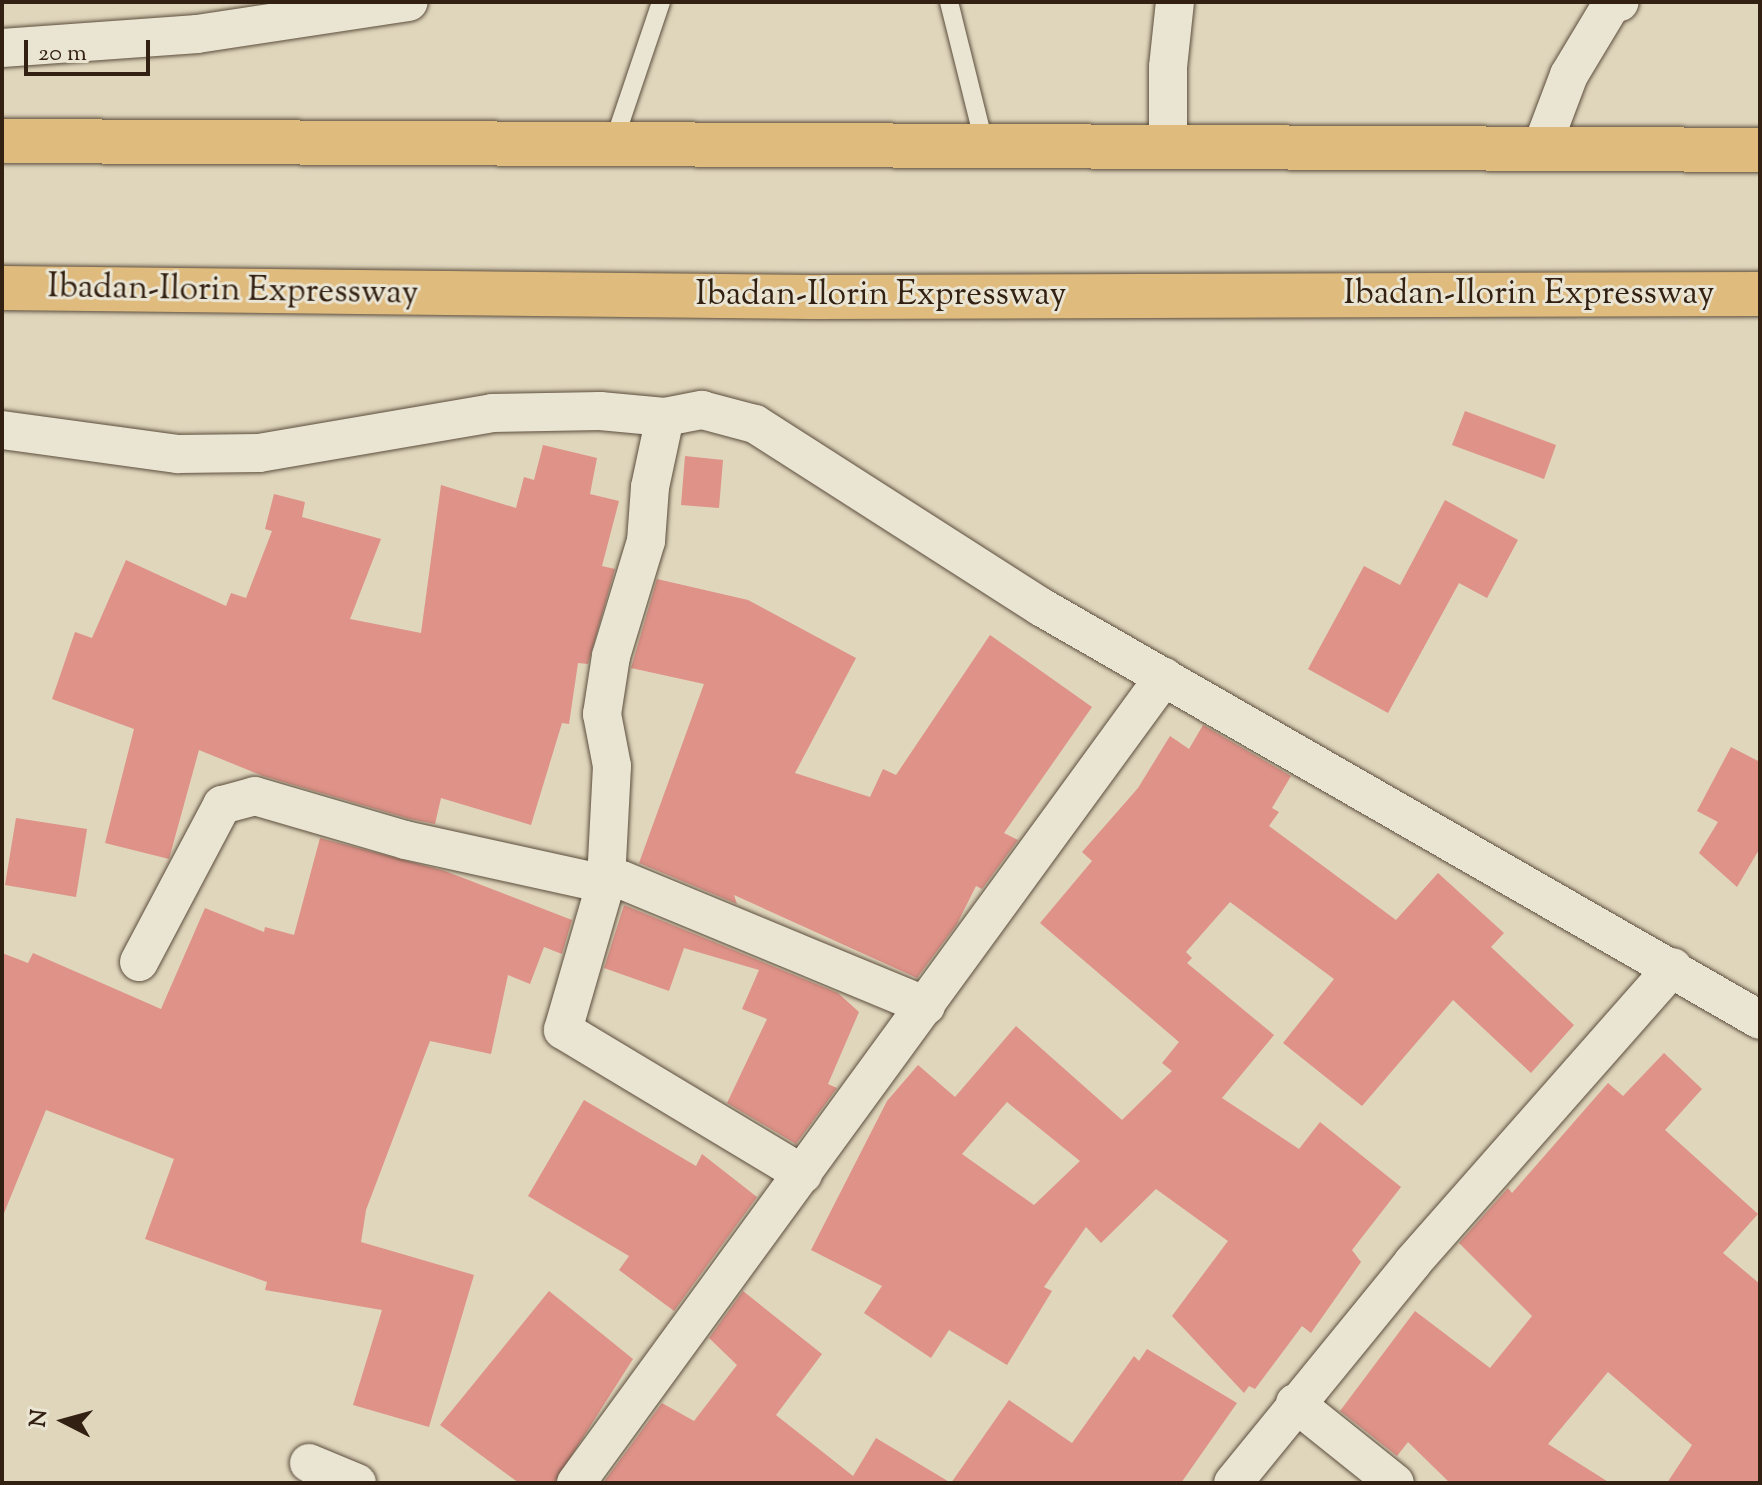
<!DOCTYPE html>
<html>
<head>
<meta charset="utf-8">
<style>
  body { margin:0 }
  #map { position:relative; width:1762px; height:1485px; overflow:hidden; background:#dfd6bc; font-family:"Sorts Mill Goudy",serif }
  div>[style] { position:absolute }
  .building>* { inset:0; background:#de9288 }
  .roads { filter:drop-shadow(0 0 2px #5d4e3d) drop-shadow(0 0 2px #5d4e3d) }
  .service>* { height:18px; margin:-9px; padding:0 9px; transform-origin:9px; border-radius:9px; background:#eae4d3 }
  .minor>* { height:38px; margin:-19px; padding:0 19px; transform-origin:19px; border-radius:19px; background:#eae4d3 }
  .motorway>* { height:44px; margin:-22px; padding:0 22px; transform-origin:22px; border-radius:22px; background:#e0bb7e }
  span { translate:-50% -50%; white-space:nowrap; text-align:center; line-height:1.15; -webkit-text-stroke:6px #eae4d3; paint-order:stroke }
  .street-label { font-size:34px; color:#322013 }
  .frame { position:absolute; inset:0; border:4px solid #322013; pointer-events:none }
  .north { position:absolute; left:24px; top:1381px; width:80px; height:80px; -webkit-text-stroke:6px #eae4d3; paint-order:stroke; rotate:276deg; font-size:22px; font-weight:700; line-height:32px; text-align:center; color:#322013 }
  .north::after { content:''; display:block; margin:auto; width:28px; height:36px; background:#322013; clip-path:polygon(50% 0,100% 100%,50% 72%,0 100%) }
  .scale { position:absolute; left:24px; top:40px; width:126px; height:36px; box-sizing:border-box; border:4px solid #322013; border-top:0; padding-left:10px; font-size:24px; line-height:28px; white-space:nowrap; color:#322013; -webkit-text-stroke:6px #eae4d3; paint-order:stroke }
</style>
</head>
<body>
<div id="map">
  <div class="building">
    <div style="clip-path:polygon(1465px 411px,1556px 445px,1544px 479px,1452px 445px)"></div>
    <div style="clip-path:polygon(543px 445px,597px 458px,590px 494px,619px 501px,602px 566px,615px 569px,588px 664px,578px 663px,569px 724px,562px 723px,531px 825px,441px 798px,435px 824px,410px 819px,263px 776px,199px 750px,169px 859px,105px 843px,134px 729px,52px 699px,75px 632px,92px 638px,126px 560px,226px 606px,231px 593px,246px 598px,272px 531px,265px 529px,274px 494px,305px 502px,302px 517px,381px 539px,350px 619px,421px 633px,441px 485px,516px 508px,524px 477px,534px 480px)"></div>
    <div style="clip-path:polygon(685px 456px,723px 460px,719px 508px,681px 505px)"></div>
    <div style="clip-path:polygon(1445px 500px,1518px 540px,1487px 598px,1459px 583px,1388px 713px,1308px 669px,1364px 566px,1400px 585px)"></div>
    <div style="clip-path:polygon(657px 579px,748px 600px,856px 658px,795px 773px,870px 797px,883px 769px,896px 775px,990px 635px,1092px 707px,1004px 833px,1018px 840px,982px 889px,976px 886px,957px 924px,917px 978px,734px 895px,737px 904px,639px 863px,704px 684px,631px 668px)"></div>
    <div style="clip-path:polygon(evenodd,1203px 725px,1291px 776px,1272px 808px,1279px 812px,1269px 826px,1396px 920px,1438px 873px,1504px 933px,1491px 947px,1574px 1025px,1531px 1073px,1453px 1000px,1362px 1106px,1283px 1043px,1334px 979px,1230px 902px,1186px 952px,1192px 958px,1187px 963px,1274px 1035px,1222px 1098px,1299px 1149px,1320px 1122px,1401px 1187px,1352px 1250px,1361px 1262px,1311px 1333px,1302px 1326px,1255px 1389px,1249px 1386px,1244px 1393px,1172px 1316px,1228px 1241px,1156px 1189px,1101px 1243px,1086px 1227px,1044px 1287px,1052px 1291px,1007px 1365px,949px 1330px,931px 1358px,864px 1313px,882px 1286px,811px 1250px,887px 1101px,918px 1065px,955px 1097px,1016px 1026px,1122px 1120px,1172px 1071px,1162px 1063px,1179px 1042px,1040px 923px,1092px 861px,1082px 852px,1138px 788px,1170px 736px,1189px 749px,1203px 725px,1007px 1102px,1080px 1161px,1034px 1205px,962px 1154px,1007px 1102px)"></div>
    <div style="clip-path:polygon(1731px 747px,1760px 762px,1760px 848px,1737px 887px,1699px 853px,1718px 822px,1697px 811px)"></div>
    <div style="clip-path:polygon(16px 818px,87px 829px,76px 897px,5px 885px)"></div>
    <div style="clip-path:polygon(320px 838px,445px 871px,572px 920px,562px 954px,544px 947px,530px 984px,508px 975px,491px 1054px,430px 1041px,366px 1210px,361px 1242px,474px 1275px,429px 1427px,353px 1405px,382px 1310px,265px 1290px,267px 1282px,145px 1239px,174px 1159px,46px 1110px,2px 1218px,2px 953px,28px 963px,33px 953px,161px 1009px,205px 908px,264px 932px,265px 927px,294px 935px)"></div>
    <div style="clip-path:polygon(624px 905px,838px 993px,859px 1012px,828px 1084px,837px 1088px,796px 1144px,727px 1103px,767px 1019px,742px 1009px,759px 970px,684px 948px,669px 991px,604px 968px)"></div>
    <div style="clip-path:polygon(1664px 1053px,1702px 1089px,1665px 1130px,1758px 1214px,1723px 1253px,1760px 1284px,1760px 1483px,1667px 1483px,1692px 1445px,1608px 1372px,1548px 1444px,1610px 1483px,1450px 1483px,1408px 1442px,1397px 1456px,1340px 1411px,1415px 1311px,1490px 1368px,1532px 1316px,1459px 1243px,1508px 1188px,1512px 1193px,1608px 1083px,1623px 1096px)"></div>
    <div style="clip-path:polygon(584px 1100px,696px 1166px,702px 1154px,757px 1197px,674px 1311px,619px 1270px,629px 1256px,528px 1196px)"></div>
    <div style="clip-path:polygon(549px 1291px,633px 1359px,554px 1483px,519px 1483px,440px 1425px)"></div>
    <div style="clip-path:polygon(743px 1291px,822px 1354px,776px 1415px,853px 1476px,876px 1438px,951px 1483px,1009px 1400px,1072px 1443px,1134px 1356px,1139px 1361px,1147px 1349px,1237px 1403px,1181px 1483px,603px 1483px,662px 1403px,694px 1421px,737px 1365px,709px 1338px)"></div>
  </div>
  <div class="roads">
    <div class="service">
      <div style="left:949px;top:2px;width:148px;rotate:76deg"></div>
      <div style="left:613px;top:144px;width:150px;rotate:-71.3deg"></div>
    </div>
    <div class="minor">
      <div style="left:2px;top:48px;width:196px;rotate:-4.1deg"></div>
      <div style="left:197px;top:34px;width:214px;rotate:-8.6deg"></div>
      <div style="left:1168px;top:147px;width:80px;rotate:-90deg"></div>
      <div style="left:1168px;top:67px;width:65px;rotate:-83.9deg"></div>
      <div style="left:1541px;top:149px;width:79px;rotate:-69.3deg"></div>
      <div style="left:1569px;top:75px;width:82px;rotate:-59deg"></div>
      <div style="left:1611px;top:5px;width:9px;rotate:-18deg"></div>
      <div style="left:665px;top:417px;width:72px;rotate:102.1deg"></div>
      <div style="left:650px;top:487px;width:54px;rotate:94.2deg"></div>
      <div style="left:646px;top:541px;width:120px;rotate:106.9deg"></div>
      <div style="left:611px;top:656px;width:59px;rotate:98.8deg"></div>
      <div style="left:602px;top:714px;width:53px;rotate:79.1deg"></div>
      <div style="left:612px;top:766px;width:116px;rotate:93deg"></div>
      <div style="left:606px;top:882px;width:154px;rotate:106.2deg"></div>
      <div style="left:563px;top:1030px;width:280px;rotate:31deg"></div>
      <div style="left:2px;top:430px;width:178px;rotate:7.8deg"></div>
      <div style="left:178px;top:454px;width:81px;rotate:-0.7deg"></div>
      <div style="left:259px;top:453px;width:236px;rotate:-9.7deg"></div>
      <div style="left:492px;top:413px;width:108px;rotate:-1.1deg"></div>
      <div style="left:600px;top:411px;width:65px;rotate:5.3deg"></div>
      <div style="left:665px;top:417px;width:38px;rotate:-11deg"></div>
      <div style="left:702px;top:410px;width:55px;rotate:14.8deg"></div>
      <div style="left:755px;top:424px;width:340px;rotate:32.6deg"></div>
      <div style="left:1041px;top:607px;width:829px;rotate:29.87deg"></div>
      <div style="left:139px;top:962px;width:178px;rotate:-62.1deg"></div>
      <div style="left:222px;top:805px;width:34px;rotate:-15deg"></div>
      <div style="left:255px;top:796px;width:156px;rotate:16.3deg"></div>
      <div style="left:405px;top:840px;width:205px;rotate:12.4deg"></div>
      <div style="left:605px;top:884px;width:17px;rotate:-13deg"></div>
      <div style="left:622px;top:880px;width:329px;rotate:22.5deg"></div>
      <div style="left:1295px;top:1403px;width:128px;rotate:38.7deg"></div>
      <div style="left:309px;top:1463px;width:52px;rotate:22.6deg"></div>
      <div style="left:576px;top:1483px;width:998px;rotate:-53.89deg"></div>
      <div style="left:1233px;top:1483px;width:285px;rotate:-50.8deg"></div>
      <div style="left:1413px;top:1262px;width:393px;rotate:-48.6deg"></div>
    </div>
    <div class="motorway">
      <div style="left:2px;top:141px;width:1758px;rotate:0.29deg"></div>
      <div style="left:2px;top:288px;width:812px;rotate:0.64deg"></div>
      <div style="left:814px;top:297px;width:946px;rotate:-0.18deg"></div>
    </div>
  </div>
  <div class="street-label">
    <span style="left:233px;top:291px;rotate:1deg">Ibadan-Ilorin Expressway</span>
    <span style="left:1529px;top:295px">Ibadan-Ilorin Expressway</span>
    <span style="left:881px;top:296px">Ibadan-Ilorin Expressway</span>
  </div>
  <div class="frame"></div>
  <div class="north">N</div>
  <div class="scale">20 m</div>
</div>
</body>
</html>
